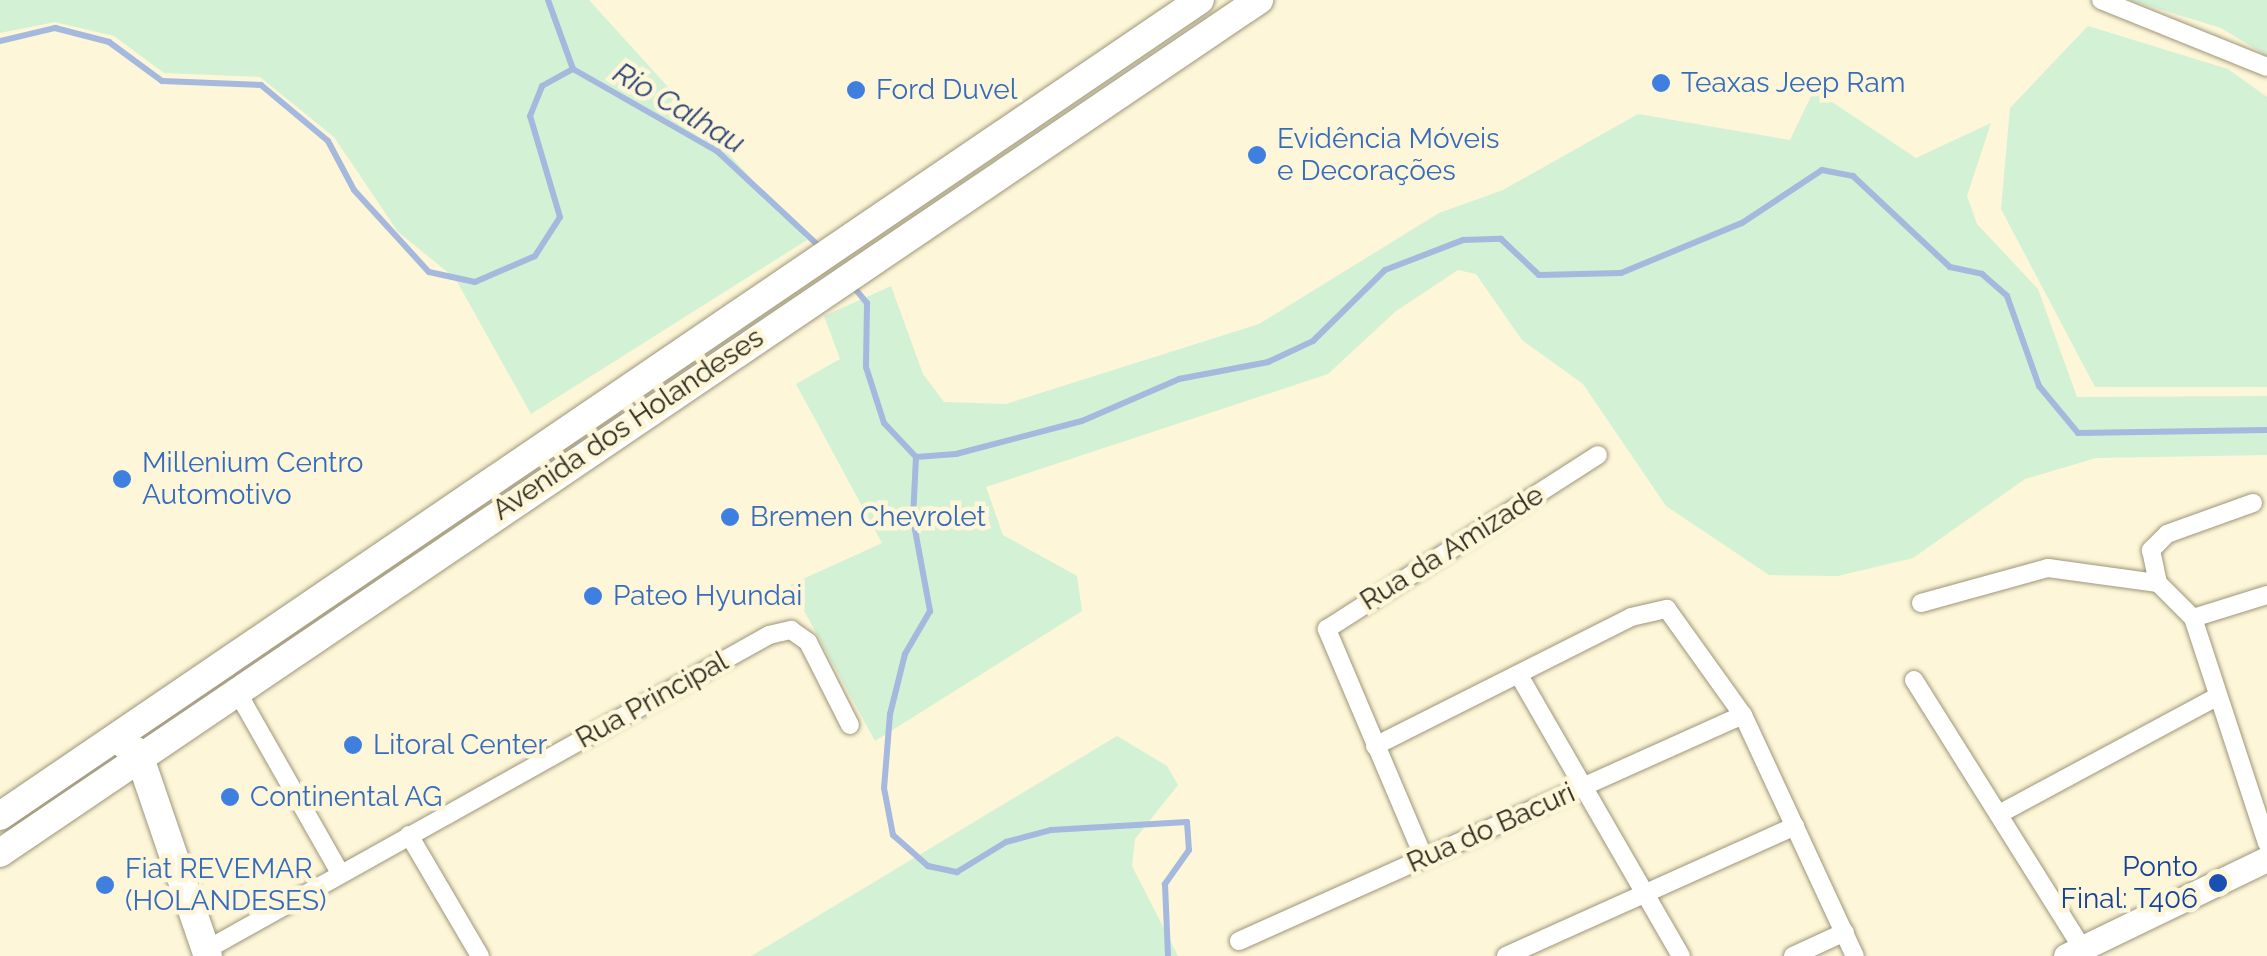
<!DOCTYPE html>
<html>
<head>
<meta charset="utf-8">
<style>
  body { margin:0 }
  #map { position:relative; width:2267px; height:956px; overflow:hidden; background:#fdf6d8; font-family:Raleway,sans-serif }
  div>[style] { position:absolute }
  .green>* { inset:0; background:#d3f1d5 }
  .stream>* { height:6px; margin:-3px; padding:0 3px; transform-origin:3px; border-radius:3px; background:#a5b8dd }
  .roads { filter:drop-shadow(0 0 2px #9d967a) drop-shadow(0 0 2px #9d967a) }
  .street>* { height:18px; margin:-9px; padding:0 9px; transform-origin:9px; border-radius:9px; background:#fff }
  .secondary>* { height:25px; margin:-12.5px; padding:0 12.5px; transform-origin:12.5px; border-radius:12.5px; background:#fff }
  .primary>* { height:28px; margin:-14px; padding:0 14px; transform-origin:14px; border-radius:14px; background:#fff }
  .dots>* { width:28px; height:28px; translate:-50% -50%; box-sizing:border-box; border:5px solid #fdf6d8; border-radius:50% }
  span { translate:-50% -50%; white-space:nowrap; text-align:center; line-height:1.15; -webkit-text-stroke:9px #fdf6d8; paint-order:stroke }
  .shop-label { font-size:28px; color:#366cbe }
  .left { translate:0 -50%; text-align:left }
  .street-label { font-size:28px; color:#2c291e }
  .transit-label { font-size:28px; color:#164399 }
  .right { translate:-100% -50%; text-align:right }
  .water-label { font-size:30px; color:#2e4576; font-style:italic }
</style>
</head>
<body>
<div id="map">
  <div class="green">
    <div style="clip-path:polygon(0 0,589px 0,807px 240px,531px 414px,455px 278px,398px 232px,334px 137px,260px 77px,164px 73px,114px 36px,55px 22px,0 33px)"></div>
    <div style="clip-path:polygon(2129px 0,2267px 0,2267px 56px,2221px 28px)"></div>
    <div style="clip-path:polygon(2088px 26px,2228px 69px,2267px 97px,2267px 387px,2095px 387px,2001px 209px,2010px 108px)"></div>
    <div style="clip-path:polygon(1814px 90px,1916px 158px,1991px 123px,1967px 196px,1977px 224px,2038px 289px,2077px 397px,2267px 396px,2267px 455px,2096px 458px,2025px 479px,1913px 558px,1838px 576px,1769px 575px,1666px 506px,1583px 384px,1522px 340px,1476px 274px,1458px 270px,1396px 311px,1328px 374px,986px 487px,1003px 535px,1077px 576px,1082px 611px,875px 741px,790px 585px,882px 543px,796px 384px,840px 359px,824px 316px,891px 286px,923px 374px,944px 402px,1006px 404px,1259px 324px,1439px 213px,1503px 190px,1638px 114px,1790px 140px)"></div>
    <div style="clip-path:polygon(1117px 736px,1167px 766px,1178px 785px,1135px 839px,1132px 866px,1178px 956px,751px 956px)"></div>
  </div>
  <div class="stream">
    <div style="left:548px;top:0;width:73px;rotate:70.1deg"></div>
    <div style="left:573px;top:69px;width:166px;rotate:29.7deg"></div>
    <div style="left:717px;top:151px;width:142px;rotate:43deg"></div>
    <div style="left:0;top:41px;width:57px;rotate:-13.3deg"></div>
    <div style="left:55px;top:28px;width:56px;rotate:14.5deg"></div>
    <div style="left:109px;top:42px;width:66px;rotate:36.3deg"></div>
    <div style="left:162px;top:81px;width:99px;rotate:2.3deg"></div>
    <div style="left:261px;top:85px;width:87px;rotate:39.9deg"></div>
    <div style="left:328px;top:141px;width:55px;rotate:62deg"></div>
    <div style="left:354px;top:190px;width:111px;rotate:47.6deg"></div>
    <div style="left:429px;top:272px;width:47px;rotate:12.3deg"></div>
    <div style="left:475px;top:282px;width:65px;rotate:-23.4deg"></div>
    <div style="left:535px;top:256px;width:46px;rotate:-57.3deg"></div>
    <div style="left:560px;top:217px;width:105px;rotate:-106.5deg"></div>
    <div style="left:530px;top:116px;width:32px;rotate:-68deg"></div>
    <div style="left:542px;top:86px;width:35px;rotate:-29deg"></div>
    <div style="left:851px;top:284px;width:25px;rotate:50deg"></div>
    <div style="left:867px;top:303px;width:64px;rotate:90.9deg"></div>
    <div style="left:866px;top:367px;width:59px;rotate:72.2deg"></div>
    <div style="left:884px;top:423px;width:47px;rotate:46.7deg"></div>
    <div style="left:916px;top:457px;width:40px;rotate:-4.3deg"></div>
    <div style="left:956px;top:454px;width:130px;rotate:-14.7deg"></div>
    <div style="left:1082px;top:421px;width:106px;rotate:-23.4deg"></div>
    <div style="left:1179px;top:379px;width:91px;rotate:-10.8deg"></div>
    <div style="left:1268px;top:362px;width:50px;rotate:-25deg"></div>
    <div style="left:1313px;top:341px;width:101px;rotate:-44.6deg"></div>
    <div style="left:1385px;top:270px;width:84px;rotate:-21deg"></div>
    <div style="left:1463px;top:240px;width:38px;rotate:-2deg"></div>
    <div style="left:1501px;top:239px;width:52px;rotate:43.5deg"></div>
    <div style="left:1539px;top:275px;width:82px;rotate:-1.4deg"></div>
    <div style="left:1621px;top:273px;width:131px;rotate:-22.5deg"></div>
    <div style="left:1742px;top:223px;width:96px;rotate:-33.5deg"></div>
    <div style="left:1822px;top:170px;width:32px;rotate:11deg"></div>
    <div style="left:1853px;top:176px;width:133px;rotate:43.2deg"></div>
    <div style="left:1950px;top:267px;width:33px;rotate:12deg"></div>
    <div style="left:1982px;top:274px;width:33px;rotate:41deg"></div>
    <div style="left:2007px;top:296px;width:96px;rotate:70.4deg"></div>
    <div style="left:2039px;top:386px;width:61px;rotate:50.3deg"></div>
    <div style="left:2078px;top:433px;width:189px;rotate:-0.9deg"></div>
    <div style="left:916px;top:457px;width:62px;rotate:92.8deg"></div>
    <div style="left:913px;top:519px;width:94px;rotate:79.5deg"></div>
    <div style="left:930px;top:611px;width:50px;rotate:120.2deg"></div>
    <div style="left:905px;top:654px;width:62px;rotate:104deg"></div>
    <div style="left:890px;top:714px;width:74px;rotate:94.6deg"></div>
    <div style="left:884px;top:788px;width:48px;rotate:79.2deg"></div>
    <div style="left:893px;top:835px;width:47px;rotate:41.5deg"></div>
    <div style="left:928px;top:866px;width:30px;rotate:12deg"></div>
    <div style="left:957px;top:872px;width:57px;rotate:-31.5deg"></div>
    <div style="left:1006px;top:842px;width:47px;rotate:-14.9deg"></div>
    <div style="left:1051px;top:830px;width:136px;rotate:-3.4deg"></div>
    <div style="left:1187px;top:822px;width:28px;rotate:86deg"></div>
    <div style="left:1189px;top:850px;width:42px;rotate:125.2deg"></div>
    <div style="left:1165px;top:884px;width:72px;rotate:87.6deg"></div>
  </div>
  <div class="roads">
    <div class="street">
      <div style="left:2101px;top:0;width:179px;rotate:22deg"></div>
      <div style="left:2253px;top:503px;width:91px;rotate:160.2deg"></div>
      <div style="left:2167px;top:534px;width:23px;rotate:135deg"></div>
      <div style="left:2151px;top:550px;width:34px;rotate:78deg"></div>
      <div style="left:2158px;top:583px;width:49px;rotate:45deg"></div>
      <div style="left:2193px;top:618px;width:237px;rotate:71.8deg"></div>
      <div style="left:1921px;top:603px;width:132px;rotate:-15.4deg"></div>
      <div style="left:2048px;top:568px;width:111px;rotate:7.8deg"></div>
      <div style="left:2193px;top:618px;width:77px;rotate:-17.3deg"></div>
      <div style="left:1520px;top:677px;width:322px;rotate:60deg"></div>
      <div style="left:1914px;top:680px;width:316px;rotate:57.9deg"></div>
      <div style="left:235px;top:688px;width:213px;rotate:60.4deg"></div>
      <div style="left:1375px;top:746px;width:287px;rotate:-26.7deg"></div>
      <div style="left:1631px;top:617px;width:37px;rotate:-13deg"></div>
      <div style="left:1667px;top:609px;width:130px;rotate:54.4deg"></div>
      <div style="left:1743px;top:715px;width:266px;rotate:65.1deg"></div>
      <div style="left:2001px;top:813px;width:244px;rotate:-28.3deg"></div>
      <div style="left:409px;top:835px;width:140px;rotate:59.6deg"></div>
      <div style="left:1424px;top:858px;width:249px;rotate:-113deg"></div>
      <div style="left:1327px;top:629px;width:322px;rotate:-32.7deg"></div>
      <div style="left:1239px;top:941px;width:552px;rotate:-24.15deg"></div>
      <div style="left:206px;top:950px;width:645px;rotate:-29.23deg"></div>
      <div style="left:769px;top:635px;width:23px;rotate:-13deg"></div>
      <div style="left:791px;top:630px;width:21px;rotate:35deg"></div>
      <div style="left:808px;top:642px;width:93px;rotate:63.2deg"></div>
      <div style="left:1506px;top:956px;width:317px;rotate:-24.2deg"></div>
      <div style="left:1793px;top:956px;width:57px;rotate:-24.8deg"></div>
    </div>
    <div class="secondary">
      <div style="left:2066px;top:956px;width:223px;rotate:-25.8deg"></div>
    </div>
    <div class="primary">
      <div style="left:126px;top:746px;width:13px;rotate:27deg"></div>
      <div style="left:138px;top:752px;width:216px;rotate:71.1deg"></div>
      <div style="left:0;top:816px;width:1451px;rotate:-34.22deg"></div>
      <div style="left:0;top:853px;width:1521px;rotate:-34.12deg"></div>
    </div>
  </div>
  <div class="dots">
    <div style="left:1661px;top:83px;background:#3f7fe0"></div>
    <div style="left:856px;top:90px;background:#3f7fe0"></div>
    <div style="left:1257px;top:155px;background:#3f7fe0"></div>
    <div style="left:122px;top:479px;background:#3f7fe0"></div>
    <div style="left:730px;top:517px;background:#3f7fe0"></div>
    <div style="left:593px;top:596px;background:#3f7fe0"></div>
    <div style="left:353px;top:745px;background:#3f7fe0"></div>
    <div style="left:230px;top:797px;background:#3f7fe0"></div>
    <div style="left:2218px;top:883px;background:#1a4fb4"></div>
    <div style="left:105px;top:885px;background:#3f7fe0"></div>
  </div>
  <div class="shop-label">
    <span class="left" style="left:1681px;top:83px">Teaxas Jeep Ram</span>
    <span class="left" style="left:876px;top:90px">Ford Duvel</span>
    <span class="left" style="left:1277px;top:155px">Evidência Móveis<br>e Decorações</span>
    <span class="left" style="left:142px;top:479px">Millenium Centro<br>Automotivo</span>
    <span class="left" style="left:750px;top:517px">Bremen Chevrolet</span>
    <span class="left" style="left:613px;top:596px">Pateo Hyundai</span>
    <span class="left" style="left:373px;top:745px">Litoral Center</span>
    <span class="left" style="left:250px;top:797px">Continental AG</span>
    <span class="left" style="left:125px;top:885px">Fiat REVEMAR<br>(HOLANDESES)</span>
  </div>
  <div class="street-label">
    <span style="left:628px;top:424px;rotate:-34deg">Avenida dos Holandeses</span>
    <span style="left:1452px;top:548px;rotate:-32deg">Rua da Amizade</span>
    <span style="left:652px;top:700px;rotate:-29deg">Rua Principal</span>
    <span style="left:1491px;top:828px;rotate:-24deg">Rua do Bacuri</span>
  </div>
  <div class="transit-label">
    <span class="right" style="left:2198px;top:883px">Ponto<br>Final: T406</span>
  </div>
  <div class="water-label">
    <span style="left:679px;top:108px;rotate:31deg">Rio Calhau</span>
  </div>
</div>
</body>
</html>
